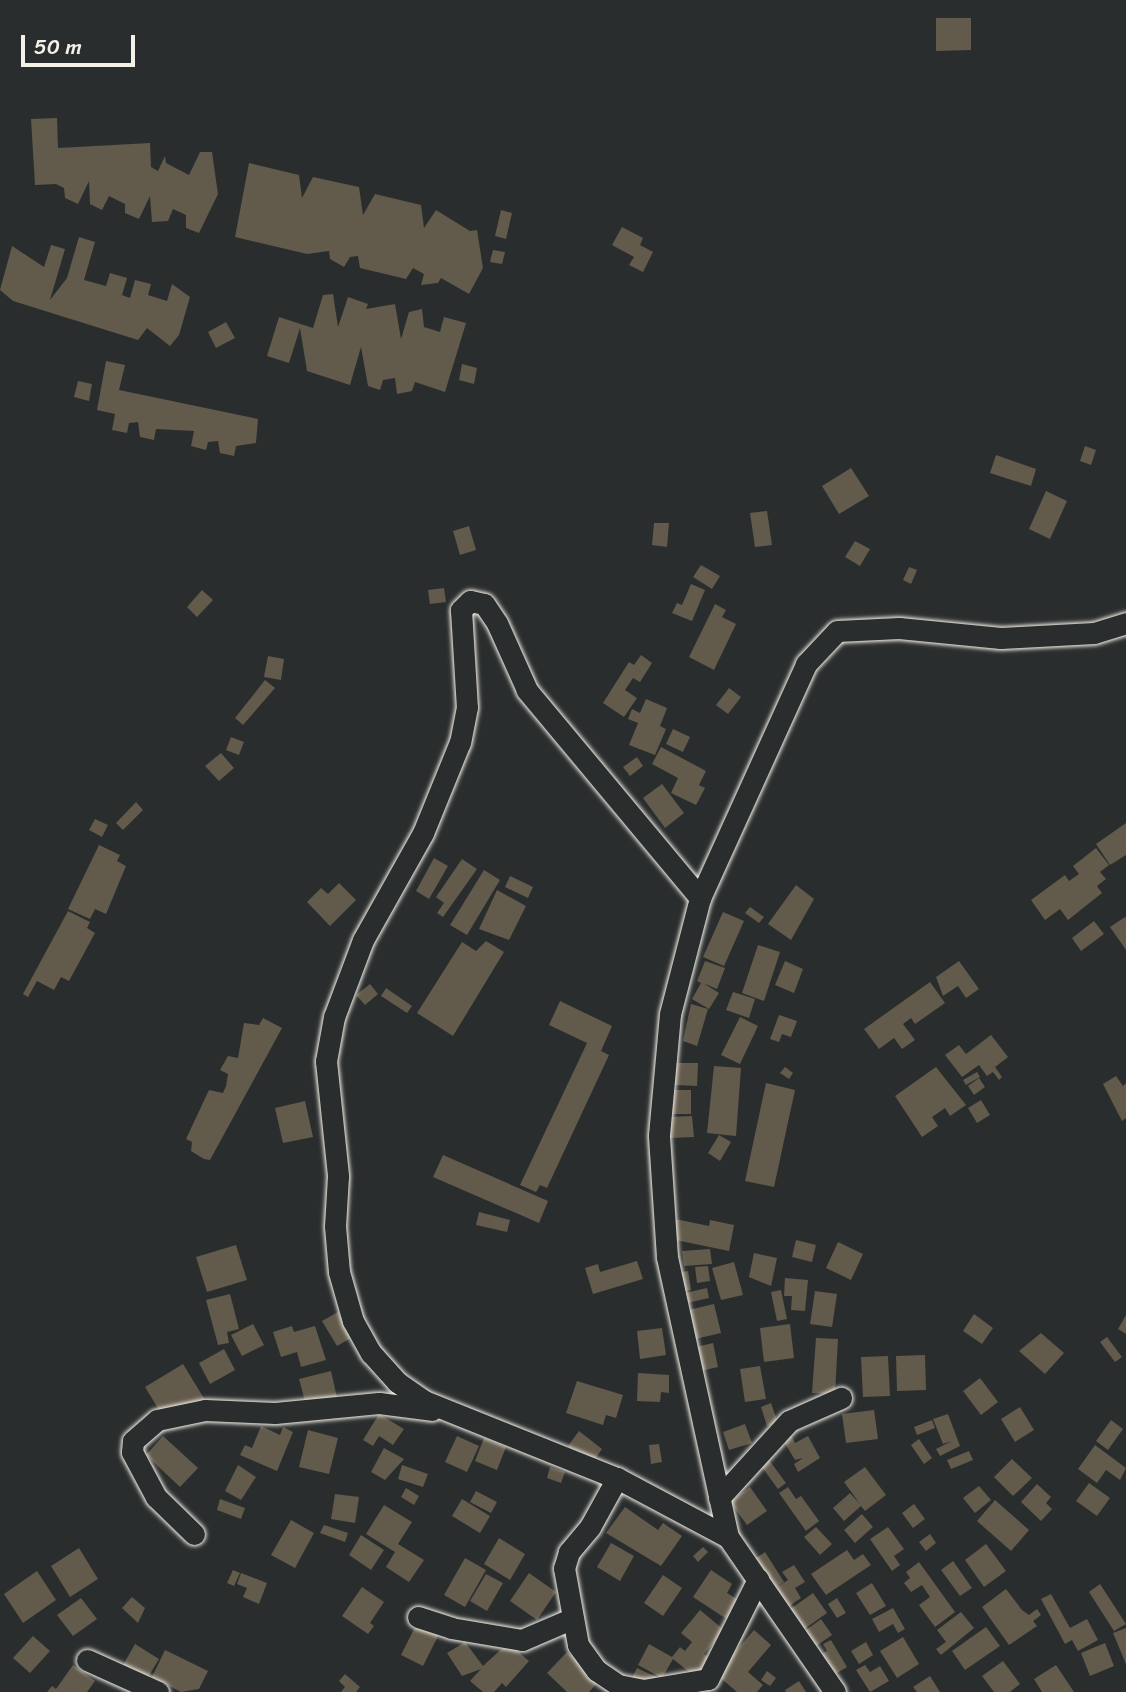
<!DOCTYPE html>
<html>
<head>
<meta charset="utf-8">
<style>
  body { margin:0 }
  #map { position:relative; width:1126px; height:1692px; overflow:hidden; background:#2a2d2e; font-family:Sriracha,sans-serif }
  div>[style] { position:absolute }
  .building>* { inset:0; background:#625a4b }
  .roads { filter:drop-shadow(0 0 2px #f4f1e8) drop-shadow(0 0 2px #f4f1e8) }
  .minor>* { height:21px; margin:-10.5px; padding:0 10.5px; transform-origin:10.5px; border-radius:10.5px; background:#2a2d2e }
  span { translate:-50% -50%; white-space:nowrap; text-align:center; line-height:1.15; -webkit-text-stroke:6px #2a2d2e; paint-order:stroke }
  .scale { position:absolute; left:21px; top:35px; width:114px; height:32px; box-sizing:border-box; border:4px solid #f4f1e8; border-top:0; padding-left:9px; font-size:21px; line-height:24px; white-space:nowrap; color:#f4f1e8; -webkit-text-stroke:5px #2a2d2e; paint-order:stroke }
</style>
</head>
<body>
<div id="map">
  <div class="building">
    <div style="clip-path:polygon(936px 18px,971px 18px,971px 50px,936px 51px)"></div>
    <div style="clip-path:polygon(57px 118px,58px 148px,150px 143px,151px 167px,158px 171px,165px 156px,166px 163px,189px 175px,200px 152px,212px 152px,218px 194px,199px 233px,186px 228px,186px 215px,173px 209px,168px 221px,152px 222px,150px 196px,139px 219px,125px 213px,125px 204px,109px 196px,102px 210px,90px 204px,89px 181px,78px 204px,65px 198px,64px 188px,56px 184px,35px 185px,31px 119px)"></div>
    <div style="clip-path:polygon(249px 163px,299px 175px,302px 198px,313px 177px,359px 187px,363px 215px,375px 194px,421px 205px,424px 228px,436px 210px,470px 231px,477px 230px,483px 268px,469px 294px,441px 278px,438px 283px,421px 285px,424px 274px,413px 268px,406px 279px,360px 268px,358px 256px,350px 257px,344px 267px,330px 259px,329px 251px,307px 254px,235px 237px)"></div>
    <div style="clip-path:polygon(501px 210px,512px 213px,506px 239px,495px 236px)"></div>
    <div style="clip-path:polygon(622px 227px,643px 238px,640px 245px,653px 252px,643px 272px,629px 265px,634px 257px,612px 245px)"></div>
    <div style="clip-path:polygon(79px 237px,95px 242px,84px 280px,106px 286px,110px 273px,127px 278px,122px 295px,130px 298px,135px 280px,151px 284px,148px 295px,167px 301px,172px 284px,190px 297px,179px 335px,170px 346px,147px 328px,138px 340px,13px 301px,0 290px,12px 246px,44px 267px,51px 245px,65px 249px,50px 300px,67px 278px)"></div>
    <div style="clip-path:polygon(493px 250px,505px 252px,502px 264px,490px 262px)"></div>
    <div style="clip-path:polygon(333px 294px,338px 327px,348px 297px,368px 304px,366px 309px,395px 304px,401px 339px,409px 312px,422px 309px,424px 327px,440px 332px,444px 317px,466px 323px,445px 392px,415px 382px,412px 391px,397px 394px,395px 378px,383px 380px,380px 390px,368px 386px,361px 347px,350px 385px,307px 371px,300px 328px,289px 363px,267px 356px,279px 317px,313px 328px,323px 295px)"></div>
    <div style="clip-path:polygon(226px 322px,235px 338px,216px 348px,208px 332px)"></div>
    <div style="clip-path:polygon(106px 361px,125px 365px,119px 390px,258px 419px,256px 443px,236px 446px,234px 456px,220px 453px,218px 441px,208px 442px,206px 450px,191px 446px,194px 431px,156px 429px,154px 440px,140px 437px,138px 422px,129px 423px,127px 433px,112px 430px,115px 414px,97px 410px)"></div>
    <div style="clip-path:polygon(462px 364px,477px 368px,474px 384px,459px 380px)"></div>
    <div style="clip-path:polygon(78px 381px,92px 384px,89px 401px,74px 397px)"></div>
    <div style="clip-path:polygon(1085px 446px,1096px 450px,1091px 465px,1080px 461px)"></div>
    <div style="clip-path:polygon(996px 455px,1036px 469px,1031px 486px,990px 473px)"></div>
    <div style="clip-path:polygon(851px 468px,869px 496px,839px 514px,822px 486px)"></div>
    <div style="clip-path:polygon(1046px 491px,1067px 501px,1050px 539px,1029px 529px)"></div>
    <div style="clip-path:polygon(767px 511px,772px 545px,755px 547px,750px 513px)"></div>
    <div style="clip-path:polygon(654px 523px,669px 523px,667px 547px,652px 545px)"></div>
    <div style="clip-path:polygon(469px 526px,476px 550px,460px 555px,453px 531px)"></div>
    <div style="clip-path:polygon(855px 541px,870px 549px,860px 566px,845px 557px)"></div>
    <div style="clip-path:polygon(701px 565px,720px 576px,712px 589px,693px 577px)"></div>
    <div style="clip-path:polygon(909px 567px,917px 570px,911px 584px,903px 580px)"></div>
    <div style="clip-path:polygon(691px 584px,705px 590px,692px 621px,672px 613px,677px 603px,682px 605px)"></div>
    <div style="clip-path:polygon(444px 588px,446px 602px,430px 604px,428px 590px)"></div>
    <div style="clip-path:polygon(202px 590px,213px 600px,197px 617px,187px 607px)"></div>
    <div style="clip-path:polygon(715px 604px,726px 610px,722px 617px,736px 624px,714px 670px,689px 657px)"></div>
    <div style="clip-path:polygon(641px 655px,652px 663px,640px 682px,633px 678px,625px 690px,637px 698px,624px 717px,603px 703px,629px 662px,634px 665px)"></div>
    <div style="clip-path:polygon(268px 656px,284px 659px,281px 680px,264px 677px)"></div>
    <div style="clip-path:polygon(265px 680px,275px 688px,243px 725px,235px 718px)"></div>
    <div style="clip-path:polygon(729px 688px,741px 697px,728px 714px,716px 705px)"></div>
    <div style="clip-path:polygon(646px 699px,667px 708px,660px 726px,666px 729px,655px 755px,629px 745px,638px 723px,628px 719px,632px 709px,640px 713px)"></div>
    <div style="clip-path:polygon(673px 729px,690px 737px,683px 752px,666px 744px)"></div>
    <div style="clip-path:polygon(231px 737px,244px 742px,239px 755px,226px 750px)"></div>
    <div style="clip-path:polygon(661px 747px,706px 771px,699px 785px,705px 788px,696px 805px,671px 793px,678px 778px,652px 764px)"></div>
    <div style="clip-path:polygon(221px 753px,234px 768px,219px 781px,205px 766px)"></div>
    <div style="clip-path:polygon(637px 757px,643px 766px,630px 776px,623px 767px)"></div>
    <div style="clip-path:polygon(662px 784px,684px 813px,665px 828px,643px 798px)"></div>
    <div style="clip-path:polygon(136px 802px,143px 810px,123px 830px,116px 823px)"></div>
    <div style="clip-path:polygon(95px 819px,108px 825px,102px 837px,89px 830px)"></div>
    <div style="clip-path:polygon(1126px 823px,1126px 855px,1110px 865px,1096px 844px)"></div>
    <div style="clip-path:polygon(99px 845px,120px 855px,117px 861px,126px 866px,106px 914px,95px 909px,90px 919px,68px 909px)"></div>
    <div style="clip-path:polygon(1096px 848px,1109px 865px,1100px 872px,1106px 879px,1097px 886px,1102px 893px,1068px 920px,1060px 909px,1045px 920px,1031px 900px,1065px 875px,1069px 881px,1079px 874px,1073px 866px)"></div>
    <div style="clip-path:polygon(434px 858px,448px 866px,429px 899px,416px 891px)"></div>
    <div style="clip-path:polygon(462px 859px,477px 869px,443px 917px,437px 913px,444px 903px,436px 897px)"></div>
    <div style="clip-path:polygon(484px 870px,500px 880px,467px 935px,450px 925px)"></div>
    <div style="clip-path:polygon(510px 876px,533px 887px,528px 898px,505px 887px)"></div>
    <div style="clip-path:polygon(339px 883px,356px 900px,330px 926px,307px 902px,321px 888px,328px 894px)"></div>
    <div style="clip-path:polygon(796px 885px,814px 899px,791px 940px,768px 924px)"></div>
    <div style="clip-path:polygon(497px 890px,526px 906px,509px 940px,479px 929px)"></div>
    <div style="clip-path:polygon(750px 907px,764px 917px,759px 923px,745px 913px)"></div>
    <div style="clip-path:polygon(68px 911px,90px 922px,87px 928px,95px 933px,69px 981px,61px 977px,54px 990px,37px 981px,28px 997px,23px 994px)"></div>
    <div style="clip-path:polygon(723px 912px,744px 921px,724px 966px,703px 957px)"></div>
    <div style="clip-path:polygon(1125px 917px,1126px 918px,1126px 950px,1110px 927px)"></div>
    <div style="clip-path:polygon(1094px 921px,1104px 934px,1081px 951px,1072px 938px)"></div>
    <div style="clip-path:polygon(486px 941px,504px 952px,453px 1036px,417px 1013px,462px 942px,476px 951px)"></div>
    <div style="clip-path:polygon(758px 945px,780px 952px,764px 1001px,742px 993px)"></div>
    <div style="clip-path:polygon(705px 961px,725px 968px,717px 989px,703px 983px,719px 993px,709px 1009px,692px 999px,701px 983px,697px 981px)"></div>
    <div style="clip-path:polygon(785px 961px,803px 969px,794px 993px,775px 985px)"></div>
    <div style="clip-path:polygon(959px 961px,979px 989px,966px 998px,958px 986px,943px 996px,936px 977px)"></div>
    <div style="clip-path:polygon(930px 982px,945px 1003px,915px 1024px,911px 1018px,903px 1024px,915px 1040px,902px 1049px,894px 1038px,879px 1049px,864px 1029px)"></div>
    <div style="clip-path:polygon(370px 984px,378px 994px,365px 1005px,356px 995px)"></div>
    <div style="clip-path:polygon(386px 988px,412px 1006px,407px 1013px,381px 996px)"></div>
    <div style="clip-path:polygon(733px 992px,755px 999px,749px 1018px,726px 1010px)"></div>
    <div style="clip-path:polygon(560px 1001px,612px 1026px,601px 1051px,609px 1055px,547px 1188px,540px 1185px,536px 1192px,520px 1185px,587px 1043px,549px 1025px)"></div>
    <div style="clip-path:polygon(691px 1004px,708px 1009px,697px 1046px,683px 1041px)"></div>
    <div style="clip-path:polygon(779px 1015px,797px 1021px,791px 1037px,782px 1034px,779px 1042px,770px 1039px)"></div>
    <div style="clip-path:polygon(740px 1017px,758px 1026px,740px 1064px,721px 1055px)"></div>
    <div style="clip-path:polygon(263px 1018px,282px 1028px,210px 1160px,204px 1159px,191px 1151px,192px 1142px,186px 1139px,209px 1090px,223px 1093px,226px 1086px,228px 1074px,220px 1070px,228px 1056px,238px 1058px,244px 1023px,259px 1025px)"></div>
    <div style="clip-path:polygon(991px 1035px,1008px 1057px,995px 1067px,1002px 1077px,999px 1080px,993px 1072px,987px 1076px,979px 1065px,962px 1077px,945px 1055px,959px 1045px,966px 1054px)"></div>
    <div style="clip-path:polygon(676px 1063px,698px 1063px,697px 1086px,675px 1085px)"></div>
    <div style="clip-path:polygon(714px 1066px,741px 1068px,736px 1136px,707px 1133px)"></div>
    <div style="clip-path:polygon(785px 1067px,793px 1073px,789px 1079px,780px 1073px)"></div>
    <div style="clip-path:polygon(936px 1067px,966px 1105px,950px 1116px,945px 1108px,932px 1117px,938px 1126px,922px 1137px,895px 1096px)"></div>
    <div style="clip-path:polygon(977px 1072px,980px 1077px,966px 1085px,963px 1080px)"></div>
    <div style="clip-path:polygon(1116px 1076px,1123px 1086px,1126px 1083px,1126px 1118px,1122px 1121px,1103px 1084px)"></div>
    <div style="clip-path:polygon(979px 1078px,985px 1087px,974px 1095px,968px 1086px)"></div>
    <div style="clip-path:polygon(766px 1083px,795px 1090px,774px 1187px,745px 1181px)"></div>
    <div style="clip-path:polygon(672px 1090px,691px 1090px,691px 1114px,672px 1114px)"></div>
    <div style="clip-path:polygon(981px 1100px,990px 1115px,977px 1123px,968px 1108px)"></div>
    <div style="clip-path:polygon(305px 1101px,313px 1137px,283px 1143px,275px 1108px)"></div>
    <div style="clip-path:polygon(692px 1116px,694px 1137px,670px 1138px,669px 1117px)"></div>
    <div style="clip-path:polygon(719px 1135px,731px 1142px,720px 1161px,708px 1153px)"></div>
    <div style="clip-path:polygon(443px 1155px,548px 1201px,539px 1223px,433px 1177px)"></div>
    <div style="clip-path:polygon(479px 1212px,510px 1220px,507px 1232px,476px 1225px)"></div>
    <div style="clip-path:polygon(675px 1219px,709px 1226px,710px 1220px,734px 1225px,729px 1251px,671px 1239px)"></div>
    <div style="clip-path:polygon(796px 1240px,816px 1245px,812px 1262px,792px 1257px)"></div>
    <div style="clip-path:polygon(838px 1242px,863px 1254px,851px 1280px,826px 1268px)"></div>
    <div style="clip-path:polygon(236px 1245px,247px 1280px,207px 1292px,196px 1257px)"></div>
    <div style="clip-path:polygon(710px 1249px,712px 1264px,684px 1266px,682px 1251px)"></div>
    <div style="clip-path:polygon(754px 1253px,777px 1258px,771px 1286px,749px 1277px)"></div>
    <div style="clip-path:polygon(637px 1261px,643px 1279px,593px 1294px,585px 1268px,598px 1264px,600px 1272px)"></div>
    <div style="clip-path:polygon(734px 1262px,743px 1295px,721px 1300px,712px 1268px)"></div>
    <div style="clip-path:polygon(708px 1266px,710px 1281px,697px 1283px,695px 1267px)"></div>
    <div style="clip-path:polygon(688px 1271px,691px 1290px,680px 1292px,677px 1273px)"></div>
    <div style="clip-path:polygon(785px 1278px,808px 1280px,805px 1311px,791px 1310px,792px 1296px,784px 1296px)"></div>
    <div style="clip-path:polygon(707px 1288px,709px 1298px,687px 1303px,685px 1293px)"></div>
    <div style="clip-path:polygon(781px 1290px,787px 1319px,777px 1321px,771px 1292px)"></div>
    <div style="clip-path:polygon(815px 1291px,837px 1294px,832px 1327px,810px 1324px)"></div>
    <div style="clip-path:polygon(230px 1294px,239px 1329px,227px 1332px,229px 1343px,218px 1345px,206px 1300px)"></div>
    <div style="clip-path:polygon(714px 1304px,721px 1333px,691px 1340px,684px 1311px)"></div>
    <div style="clip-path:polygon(338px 1312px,353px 1337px,337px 1346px,322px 1321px)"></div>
    <div style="clip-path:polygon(974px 1314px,993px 1328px,982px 1344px,963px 1331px)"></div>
    <div style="clip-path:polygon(1126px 1315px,1126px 1334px,1118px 1329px)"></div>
    <div style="clip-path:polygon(253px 1324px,264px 1345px,242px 1356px,231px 1335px)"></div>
    <div style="clip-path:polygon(790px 1324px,794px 1358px,764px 1362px,760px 1328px)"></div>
    <div style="clip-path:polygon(292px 1326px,294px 1332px,315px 1326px,326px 1360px,301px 1367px,297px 1352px,281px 1357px,273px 1332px)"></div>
    <div style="clip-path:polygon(662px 1328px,666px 1355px,640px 1359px,637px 1331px)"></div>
    <div style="clip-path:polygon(1041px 1333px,1064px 1353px,1045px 1374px,1019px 1351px)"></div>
    <div style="clip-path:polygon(1107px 1337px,1122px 1357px,1115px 1362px,1100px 1342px)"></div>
    <div style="clip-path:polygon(816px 1338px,838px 1339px,835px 1394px,812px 1393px)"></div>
    <div style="clip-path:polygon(713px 1343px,718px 1367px,701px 1371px,696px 1347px)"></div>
    <div style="clip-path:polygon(224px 1349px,235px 1370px,210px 1384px,199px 1363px)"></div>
    <div style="clip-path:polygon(925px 1355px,926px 1390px,897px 1391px,896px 1356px)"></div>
    <div style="clip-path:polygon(888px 1356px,890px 1396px,863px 1397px,861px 1357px)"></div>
    <div style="clip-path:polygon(183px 1364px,205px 1400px,167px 1423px,145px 1387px)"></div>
    <div style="clip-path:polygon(760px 1366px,766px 1399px,745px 1402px,740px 1369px)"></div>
    <div style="clip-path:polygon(331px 1371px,338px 1402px,307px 1409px,299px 1379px)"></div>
    <div style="clip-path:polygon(638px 1373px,669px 1375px,669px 1393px,661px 1392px,660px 1402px,637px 1401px)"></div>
    <div style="clip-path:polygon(980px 1378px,998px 1402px,981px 1415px,963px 1391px)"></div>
    <div style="clip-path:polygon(577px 1381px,623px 1395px,616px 1418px,606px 1415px,603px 1425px,566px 1413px)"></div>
    <div style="clip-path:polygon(771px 1403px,778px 1423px,767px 1426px,761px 1407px)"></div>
    <div style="clip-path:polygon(1020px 1407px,1034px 1430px,1015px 1442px,1001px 1419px)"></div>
    <div style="clip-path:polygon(874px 1410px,878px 1439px,846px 1443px,842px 1414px)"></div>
    <div style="clip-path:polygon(379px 1414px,404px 1429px,393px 1445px,379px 1436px,373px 1446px,363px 1440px)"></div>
    <div style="clip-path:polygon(948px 1414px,960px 1446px,940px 1456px,936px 1449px,952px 1441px,943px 1444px,933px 1419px)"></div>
    <div style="clip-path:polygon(932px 1420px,935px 1428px,917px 1435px,914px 1427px)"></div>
    <div style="clip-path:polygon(1111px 1420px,1123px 1429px,1108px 1450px,1096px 1441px)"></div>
    <div style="clip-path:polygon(745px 1424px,752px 1443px,729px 1450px,723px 1432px)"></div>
    <div style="clip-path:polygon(261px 1426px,280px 1435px,283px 1427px,293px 1432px,277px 1471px,240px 1455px,245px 1445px,252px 1448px)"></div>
    <div style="clip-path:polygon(308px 1430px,338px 1438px,329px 1474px,299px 1467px)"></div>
    <div style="clip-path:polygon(579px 1431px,602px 1449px,592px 1463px,568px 1446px)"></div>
    <div style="clip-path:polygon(791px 1435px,795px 1443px,808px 1436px,820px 1458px,798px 1472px,794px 1464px,803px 1458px,795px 1460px,783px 1440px)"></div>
    <div style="clip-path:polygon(163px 1436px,198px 1468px,180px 1487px,146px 1455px)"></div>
    <div style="clip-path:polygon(457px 1436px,479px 1446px,467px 1472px,445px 1462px)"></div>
    <div style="clip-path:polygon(484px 1438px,506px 1447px,497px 1470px,475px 1461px)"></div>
    <div style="clip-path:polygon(919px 1439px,932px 1458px,924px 1464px,911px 1445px)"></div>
    <div style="clip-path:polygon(659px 1444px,662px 1462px,651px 1464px,649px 1445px)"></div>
    <div style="clip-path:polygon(1095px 1445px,1126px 1468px,1120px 1480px,1106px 1470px,1097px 1483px,1078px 1469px)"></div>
    <div style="clip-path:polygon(384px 1448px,404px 1459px,385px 1480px,371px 1472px)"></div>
    <div style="clip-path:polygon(969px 1451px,973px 1460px,951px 1469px,947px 1460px)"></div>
    <div style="clip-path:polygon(1012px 1459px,1032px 1478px,1013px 1496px,994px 1477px)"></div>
    <div style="clip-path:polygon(769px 1460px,786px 1483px,778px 1489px,761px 1466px)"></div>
    <div style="clip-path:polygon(238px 1465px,256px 1477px,241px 1500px,225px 1491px)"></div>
    <div style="clip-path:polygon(402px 1465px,428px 1474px,423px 1487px,398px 1479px)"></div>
    <div style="clip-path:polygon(550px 1467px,565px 1472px,561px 1483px,547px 1478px)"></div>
    <div style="clip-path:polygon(865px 1467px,886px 1495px,865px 1511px,861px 1506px,844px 1521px,833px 1508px,850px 1493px,860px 1504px,844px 1482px)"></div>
    <div style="clip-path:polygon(1089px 1483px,1110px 1498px,1097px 1516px,1076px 1501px)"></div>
    <div style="clip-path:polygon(1037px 1484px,1051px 1497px,1046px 1503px,1052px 1509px,1041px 1521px,1021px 1502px)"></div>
    <div style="clip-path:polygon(979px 1486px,991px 1500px,975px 1513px,963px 1498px)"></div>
    <div style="clip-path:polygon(750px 1487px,767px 1511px,747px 1525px,730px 1502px)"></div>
    <div style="clip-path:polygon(788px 1487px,796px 1499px,801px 1496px,819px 1521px,806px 1531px,779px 1493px)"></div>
    <div style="clip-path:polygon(406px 1488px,419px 1496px,414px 1505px,401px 1497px)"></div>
    <div style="clip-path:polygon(476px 1491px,497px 1502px,491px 1513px,470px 1502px)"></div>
    <div style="clip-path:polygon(335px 1494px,359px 1497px,355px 1523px,331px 1519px)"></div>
    <div style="clip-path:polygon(220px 1499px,245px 1508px,241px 1519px,217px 1510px)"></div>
    <div style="clip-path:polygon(462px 1499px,490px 1516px,480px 1533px,452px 1516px)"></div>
    <div style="clip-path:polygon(995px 1500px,1029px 1530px,1011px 1551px,977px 1521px)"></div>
    <div style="clip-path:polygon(914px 1504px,925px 1519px,913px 1528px,902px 1513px)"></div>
    <div style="clip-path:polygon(384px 1505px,412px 1522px,398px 1544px,424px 1560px,409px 1582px,386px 1567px,395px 1552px,366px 1534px)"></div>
    <div style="clip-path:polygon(625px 1507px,658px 1530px,663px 1523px,682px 1536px,661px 1566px,606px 1533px)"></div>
    <div style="clip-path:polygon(862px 1514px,873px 1527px,855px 1543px,844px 1530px)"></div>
    <div style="clip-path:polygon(291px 1520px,314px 1533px,295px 1568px,271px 1555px)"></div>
    <div style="clip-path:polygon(324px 1525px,348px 1533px,345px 1542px,320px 1533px)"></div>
    <div style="clip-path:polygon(816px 1527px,832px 1544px,820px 1555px,804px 1537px)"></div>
    <div style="clip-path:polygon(888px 1527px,904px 1549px,894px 1556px,900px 1565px,892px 1571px,870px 1539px)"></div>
    <div style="clip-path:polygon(930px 1534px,936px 1543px,926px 1551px,919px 1542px)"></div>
    <div style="clip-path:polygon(361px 1535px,384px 1550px,371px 1570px,349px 1555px)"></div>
    <div style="clip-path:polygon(499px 1538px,525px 1554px,510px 1580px,484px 1564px)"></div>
    <div style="clip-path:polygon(611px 1543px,634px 1556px,620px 1581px,597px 1567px)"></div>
    <div style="clip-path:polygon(986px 1544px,1006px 1571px,984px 1587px,965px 1560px)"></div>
    <div style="clip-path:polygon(703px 1547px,708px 1552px,698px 1562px,693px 1556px)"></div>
    <div style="clip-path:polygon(79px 1548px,98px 1579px,70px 1597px,51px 1566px)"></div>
    <div style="clip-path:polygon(847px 1550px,854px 1560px,863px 1554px,871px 1565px,826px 1595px,811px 1574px)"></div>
    <div style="clip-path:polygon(765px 1552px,784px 1582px,775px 1588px,788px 1580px,782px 1572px,794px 1565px,805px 1582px,795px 1588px,801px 1598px,782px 1611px,750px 1562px)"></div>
    <div style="clip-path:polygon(465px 1558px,486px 1570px,465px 1607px,444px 1595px)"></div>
    <div style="clip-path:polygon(953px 1561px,972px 1588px,960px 1596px,941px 1570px)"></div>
    <div style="clip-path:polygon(919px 1562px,955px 1612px,935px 1627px,919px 1605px,930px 1597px,922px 1585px,911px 1592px,904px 1583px,910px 1578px,906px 1572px)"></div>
    <div style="clip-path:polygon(233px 1570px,240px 1573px,234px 1586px,227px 1583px)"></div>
    <div style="clip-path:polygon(711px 1570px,732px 1584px,727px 1593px,740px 1601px,728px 1620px,693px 1597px)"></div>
    <div style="clip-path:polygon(37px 1571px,56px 1600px,23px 1623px,4px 1594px)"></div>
    <div style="clip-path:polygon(241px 1573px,267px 1583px,259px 1604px,243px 1597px,247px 1588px,237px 1584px)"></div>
    <div style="clip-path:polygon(529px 1573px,556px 1592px,537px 1620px,510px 1601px)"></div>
    <div style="clip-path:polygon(486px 1574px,503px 1583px,487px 1611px,470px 1601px)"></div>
    <div style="clip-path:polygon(663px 1575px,682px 1588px,663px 1616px,644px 1603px)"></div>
    <div style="clip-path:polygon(872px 1583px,886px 1606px,870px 1615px,856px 1593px)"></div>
    <div style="clip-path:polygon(1100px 1584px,1126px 1624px,1114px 1631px,1089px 1592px)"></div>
    <div style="clip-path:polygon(362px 1587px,384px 1602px,370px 1623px,374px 1626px,368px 1634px,342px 1616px)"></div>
    <div style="clip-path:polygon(1006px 1589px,1022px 1610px,1029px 1615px,1037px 1609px,1041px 1615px,1033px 1621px,1037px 1626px,1009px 1645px,982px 1607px)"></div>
    <div style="clip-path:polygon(813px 1593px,827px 1613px,796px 1635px,782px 1615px)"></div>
    <div style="clip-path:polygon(1051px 1594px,1070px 1628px,1087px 1619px,1098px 1640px,1078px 1651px,1072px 1640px,1065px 1644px,1041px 1599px)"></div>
    <div style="clip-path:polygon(132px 1597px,145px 1608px,138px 1623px,122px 1608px)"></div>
    <div style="clip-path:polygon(81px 1598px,97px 1619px,73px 1636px,57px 1615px)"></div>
    <div style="clip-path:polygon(837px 1598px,846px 1613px,837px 1618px,828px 1604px)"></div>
    <div style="clip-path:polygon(893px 1608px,905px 1629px,898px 1633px,893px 1624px,879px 1632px,872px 1619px)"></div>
    <div style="clip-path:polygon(700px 1610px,724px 1630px,704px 1654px,713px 1661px,698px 1679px,673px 1659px,662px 1678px,638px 1665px,649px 1644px,672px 1657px,680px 1647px,685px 1651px,692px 1642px,681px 1633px)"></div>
    <div style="clip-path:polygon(961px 1612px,974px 1628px,941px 1655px,936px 1649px,946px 1642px,937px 1630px)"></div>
    <div style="clip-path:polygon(821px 1619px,832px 1635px,809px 1651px,798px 1636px)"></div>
    <div style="clip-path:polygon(417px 1623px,439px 1634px,423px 1666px,401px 1655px)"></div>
    <div style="clip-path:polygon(986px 1627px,1000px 1646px,965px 1670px,952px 1651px)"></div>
    <div style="clip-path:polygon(1126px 1628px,1126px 1664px,1113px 1633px)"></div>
    <div style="clip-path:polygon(754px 1630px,771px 1645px,748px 1672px,763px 1685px,757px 1692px,737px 1692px,716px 1674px)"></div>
    <div style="clip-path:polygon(33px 1636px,50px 1651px,30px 1673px,13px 1658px)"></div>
    <div style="clip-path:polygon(903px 1637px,919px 1664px,897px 1678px,880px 1651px)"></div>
    <div style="clip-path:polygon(831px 1640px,847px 1667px,827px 1679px,815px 1658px,827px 1651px,823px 1644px)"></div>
    <div style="clip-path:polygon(465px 1642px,483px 1666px,508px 1643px,529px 1661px,506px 1687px,502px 1683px,494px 1692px,483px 1692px,470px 1681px,481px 1669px,462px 1676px,447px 1653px)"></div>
    <div style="clip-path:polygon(866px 1642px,873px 1655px,859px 1664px,851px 1651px)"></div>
    <div style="clip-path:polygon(1105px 1643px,1114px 1666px,1090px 1676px,1081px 1653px)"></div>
    <div style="clip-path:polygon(135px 1644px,159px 1659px,147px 1679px,123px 1665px)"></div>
    <div style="clip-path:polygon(165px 1650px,208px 1671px,199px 1689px,181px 1692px,152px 1677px)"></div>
    <div style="clip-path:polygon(567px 1652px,599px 1681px,589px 1692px,567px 1692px,547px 1673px)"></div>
    <div style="clip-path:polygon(1003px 1661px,1020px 1684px,1010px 1692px,994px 1692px,982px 1676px)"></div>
    <div style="clip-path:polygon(73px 1665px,95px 1681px,87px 1692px,47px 1692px,52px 1686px,56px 1689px)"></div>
    <div style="clip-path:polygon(865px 1665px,870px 1672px,880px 1666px,889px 1681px,870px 1692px,856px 1670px)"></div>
    <div style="clip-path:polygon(1056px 1665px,1074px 1692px,1042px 1692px,1034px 1679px)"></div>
    <div style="clip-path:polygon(637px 1668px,658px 1678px,629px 1683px)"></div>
    <div style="clip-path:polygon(767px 1671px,776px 1678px,770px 1686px,761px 1680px)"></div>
    <div style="clip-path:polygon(345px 1674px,360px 1687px,356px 1692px,341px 1692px,345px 1687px,339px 1681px)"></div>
    <div style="clip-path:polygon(930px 1676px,940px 1692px,917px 1692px,913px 1687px)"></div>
    <div style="clip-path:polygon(799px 1681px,806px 1692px,786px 1692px,785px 1690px)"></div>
  </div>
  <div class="roads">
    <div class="minor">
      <div style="left:700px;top:898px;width:271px;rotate:-129.8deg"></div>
      <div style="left:527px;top:690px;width:73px;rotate:-114.1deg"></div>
      <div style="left:497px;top:623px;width:23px;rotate:-124deg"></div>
      <div style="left:484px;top:604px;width:14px;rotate:-168deg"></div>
      <div style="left:470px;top:601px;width:13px;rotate:135deg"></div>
      <div style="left:461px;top:610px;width:97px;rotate:86.5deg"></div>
      <div style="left:467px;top:707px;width:36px;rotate:101deg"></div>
      <div style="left:460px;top:742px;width:98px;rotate:112.1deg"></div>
      <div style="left:423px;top:833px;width:123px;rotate:119.3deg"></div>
      <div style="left:363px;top:940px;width:82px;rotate:110.6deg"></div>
      <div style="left:334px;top:1017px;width:45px;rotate:100.3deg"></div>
      <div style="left:326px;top:1061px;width:116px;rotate:84deg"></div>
      <div style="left:338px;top:1176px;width:50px;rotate:93.4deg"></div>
      <div style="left:335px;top:1226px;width:46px;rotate:85deg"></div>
      <div style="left:339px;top:1272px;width:51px;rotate:74.1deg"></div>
      <div style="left:353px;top:1321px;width:37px;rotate:61deg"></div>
      <div style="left:371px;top:1353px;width:39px;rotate:48deg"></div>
      <div style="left:397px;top:1382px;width:33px;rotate:35deg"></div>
      <div style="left:424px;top:1401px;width:208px;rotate:21.8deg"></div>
      <div style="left:617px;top:1478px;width:126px;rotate:28deg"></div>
      <div style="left:617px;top:1478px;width:56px;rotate:118.9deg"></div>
      <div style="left:590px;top:1527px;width:33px;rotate:130deg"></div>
      <div style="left:569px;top:1552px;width:17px;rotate:107deg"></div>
      <div style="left:564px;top:1568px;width:78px;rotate:79.7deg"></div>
      <div style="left:578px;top:1645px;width:31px;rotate:54deg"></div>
      <div style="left:596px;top:1670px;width:27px;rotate:34deg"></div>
      <div style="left:618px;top:1685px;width:25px;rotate:11deg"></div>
      <div style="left:643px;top:1690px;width:66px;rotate:-9.6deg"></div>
      <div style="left:708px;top:1679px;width:112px;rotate:-63.4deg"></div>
      <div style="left:719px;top:1498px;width:104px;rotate:-47.7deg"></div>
      <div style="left:789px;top:1421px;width:57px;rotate:-23.9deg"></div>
      <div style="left:194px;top:1534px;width:53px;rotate:-135.8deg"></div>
      <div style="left:156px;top:1497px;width:51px;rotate:-118.1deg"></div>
      <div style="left:132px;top:1452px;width:11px;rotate:-85deg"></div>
      <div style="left:133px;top:1441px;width:32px;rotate:-41deg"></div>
      <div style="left:157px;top:1420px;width:49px;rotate:-11.8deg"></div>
      <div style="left:205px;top:1410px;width:70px;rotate:2.5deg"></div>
      <div style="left:275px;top:1413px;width:104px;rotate:-5.5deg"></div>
      <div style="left:379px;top:1403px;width:53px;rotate:7.5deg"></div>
      <div style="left:418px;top:1617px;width:35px;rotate:18deg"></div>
      <div style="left:451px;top:1628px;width:72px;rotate:9.6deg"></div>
      <div style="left:522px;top:1640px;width:53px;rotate:-23.2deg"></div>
      <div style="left:87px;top:1660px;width:78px;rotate:24.3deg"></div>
      <div style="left:835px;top:1692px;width:188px;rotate:-124.6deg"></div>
      <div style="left:728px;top:1537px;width:287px;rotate:-102.3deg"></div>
      <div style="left:667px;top:1257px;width:122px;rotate:-93.8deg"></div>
      <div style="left:659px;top:1135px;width:121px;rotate:-84.8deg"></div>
      <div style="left:670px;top:1014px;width:120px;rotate:-75.5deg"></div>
      <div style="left:700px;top:898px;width:257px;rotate:-65.6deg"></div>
      <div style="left:806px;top:664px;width:45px;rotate:-46.8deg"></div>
      <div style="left:837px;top:631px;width:62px;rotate:-2.8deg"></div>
      <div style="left:899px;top:628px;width:102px;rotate:5.6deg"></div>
      <div style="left:1001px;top:638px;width:93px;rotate:-3.1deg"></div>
      <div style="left:1094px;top:633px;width:34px;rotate:-17deg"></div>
    </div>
  </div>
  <div class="scale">50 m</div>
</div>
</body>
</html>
